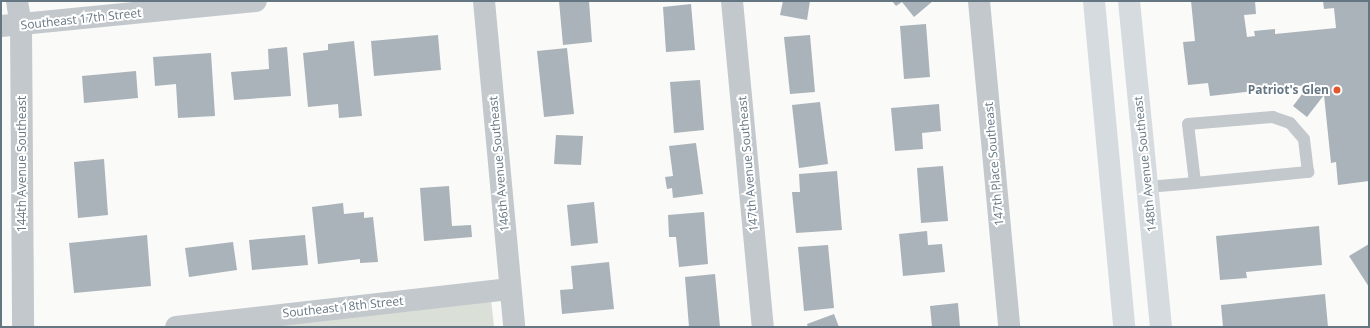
<!DOCTYPE html>
<html>
<head>
<meta charset="utf-8">
<style>
  body { margin:0 }
  #map { position:relative; width:1370px; height:328px; overflow:hidden; background:#fafaf8; font-family:"Open Sans",sans-serif }
  div>[style] { position:absolute }
  .green>* { inset:0; background:#dadfd7 }
  .building>* { inset:0; background:#aab3b9 }
  .service>* { height:12px; margin:-6px; padding:0 6px; transform-origin:6px; border-radius:6px; background:#c3c8cc }
  .minor>* { height:22px; margin:-11px; padding:0 11px; transform-origin:11px; border-radius:11px; background:#c3c8cc }
  .primary>* { height:22px; margin:-11px; padding:0 11px; transform-origin:11px; border-radius:11px; background:#d6dbdf }
  .dots>* { width:11px; height:11px; translate:-50% -50%; box-sizing:border-box; border:2px solid #fff; border-radius:50% }
  span { translate:-50% -50%; white-space:nowrap; text-align:center; line-height:1.15; -webkit-text-stroke:4px #fff; paint-order:stroke }
  .street-label { font-size:12px; color:#657683 }
  .poi-label { font-size:12px; color:#657683; font-weight:700 }
  .right { translate:-100% -50%; text-align:right }
  .frame { position:absolute; inset:0; border:2px solid #657683; pointer-events:none }
</style>
</head>
<body>
<div id="map">
  <div class="green">
    <div style="clip-path:polygon(491px 299px,494px 327px,206px 327px)"></div>
  </div>
  <div class="building">
    <div style="clip-path:polygon(559px 1px,589px 1px,592px 42px,563px 45px)"></div>
    <div style="clip-path:polygon(783px 1px,810px 1px,807px 20px,780px 15px)"></div>
    <div style="clip-path:polygon(892px 1px,933px 1px,914px 17px,902px 2px,896px 6px)"></div>
    <div style="clip-path:polygon(1191px 1px,1255px 1px,1256px 14px,1244px 15px,1247px 37px,1255px 36px,1254px 31px,1275px 29px,1275px 34px,1336px 28px,1334px 8px,1324px 9px,1323px 1px,1369px 1px,1369px 181px,1338px 185px,1336px 162px,1331px 163px,1324px 95px,1307px 117px,1293px 106px,1309px 85px,1210px 96px,1208px 83px,1188px 85px,1183px 42px,1195px 41px)"></div>
    <div style="clip-path:polygon(691px 4px,695px 50px,666px 52px,663px 7px)"></div>
    <div style="clip-path:polygon(926px 24px,930px 77px,904px 79px,900px 26px)"></div>
    <div style="clip-path:polygon(438px 35px,441px 70px,374px 76px,371px 41px)"></div>
    <div style="clip-path:polygon(810px 35px,815px 92px,790px 94px,784px 37px)"></div>
    <div style="clip-path:polygon(354px 41px,362px 116px,339px 118px,338px 104px,308px 107px,303px 53px,328px 50px,328px 44px)"></div>
    <div style="clip-path:polygon(287px 47px,291px 96px,234px 100px,231px 72px,269px 69px,268px 49px)"></div>
    <div style="clip-path:polygon(567px 48px,574px 114px,544px 117px,537px 51px)"></div>
    <div style="clip-path:polygon(211px 53px,215px 116px,178px 118px,176px 84px,155px 86px,153px 57px)"></div>
    <div style="clip-path:polygon(136px 71px,138px 98px,84px 103px,82px 76px)"></div>
    <div style="clip-path:polygon(700px 80px,704px 130px,674px 133px,670px 82px)"></div>
    <div style="clip-path:polygon(820px 102px,828px 164px,799px 168px,792px 105px)"></div>
    <div style="clip-path:polygon(939px 104px,941px 131px,922px 133px,923px 149px,895px 151px,891px 108px)"></div>
    <div style="clip-path:polygon(556px 135px,583px 136px,581px 165px,554px 164px)"></div>
    <div style="clip-path:polygon(696px 143px,703px 194px,673px 198px,672px 188px,667px 189px,665px 177px,673px 176px,669px 146px)"></div>
    <div style="clip-path:polygon(104px 159px,108px 215px,78px 218px,74px 162px)"></div>
    <div style="clip-path:polygon(943px 166px,948px 221px,921px 223px,917px 168px)"></div>
    <div style="clip-path:polygon(837px 171px,842px 230px,796px 233px,792px 192px,800px 192px,799px 174px)"></div>
    <div style="clip-path:polygon(449px 186px,452px 226px,471px 225px,472px 237px,424px 241px,420px 188px)"></div>
    <div style="clip-path:polygon(594px 202px,598px 243px,571px 246px,567px 205px)"></div>
    <div style="clip-path:polygon(343px 203px,344px 214px,364px 212px,364px 218px,373px 217px,378px 262px,360px 263px,360px 259px,318px 264px,312px 207px)"></div>
    <div style="clip-path:polygon(704px 212px,708px 264px,679px 267px,676px 237px,669px 237px,668px 215px)"></div>
    <div style="clip-path:polygon(1319px 226px,1322px 265px,1246px 272px,1247px 278px,1220px 280px,1216px 236px)"></div>
    <div style="clip-path:polygon(927px 231px,928px 245px,942px 244px,945px 272px,903px 276px,899px 234px)"></div>
    <div style="clip-path:polygon(147px 235px,151px 286px,74px 293px,69px 243px)"></div>
    <div style="clip-path:polygon(305px 235px,308px 265px,252px 270px,249px 240px)"></div>
    <div style="clip-path:polygon(233px 242px,237px 270px,189px 277px,185px 248px)"></div>
    <div style="clip-path:polygon(1369px 244px,1369px 287px,1349px 256px)"></div>
    <div style="clip-path:polygon(828px 245px,834px 308px,804px 311px,798px 247px)"></div>
    <div style="clip-path:polygon(609px 262px,614px 309px,562px 314px,560px 290px,573px 289px,571px 266px)"></div>
    <div style="clip-path:polygon(715px 274px,720px 327px,689px 327px,685px 277px)"></div>
    <div style="clip-path:polygon(1325px 294px,1328px 327px,1223px 327px,1221px 305px)"></div>
    <div style="clip-path:polygon(958px 303px,960px 327px,932px 327px,930px 306px)"></div>
    <div style="clip-path:polygon(834px 314px,839px 327px,808px 327px,807px 324px)"></div>
  </div>
  <div class="service">
    <div style="left:1147px;top:187px;width:48px;rotate:-4.8deg"></div>
    <div style="left:1195px;top:183px;width:114px;rotate:-5.6deg"></div>
    <div style="left:1308px;top:172px;width:33px;rotate:-97deg"></div>
    <div style="left:1304px;top:139px;width:21px;rotate:-131deg"></div>
    <div style="left:1290px;top:123px;width:18px;rotate:-161deg"></div>
    <div style="left:1273px;top:117px;width:85px;rotate:175.3deg"></div>
    <div style="left:1188px;top:124px;width:59px;rotate:83.2deg"></div>
  </div>
  <div class="minor">
    <div style="left:17px;top:1px;width:24px;rotate:81deg"></div>
    <div style="left:21px;top:25px;width:302px;rotate:89.6deg"></div>
    <div style="left:484px;top:1px;width:327px;rotate:84.7deg"></div>
    <div style="left:732px;top:1px;width:327px;rotate:84.6deg"></div>
    <div style="left:979px;top:1px;width:327px;rotate:84.7deg"></div>
    <div style="left:1px;top:26px;width:256px;rotate:-5.6deg"></div>
    <div style="left:176px;top:327px;width:336px;rotate:-6.5deg"></div>
  </div>
  <div class="primary">
    <div style="left:1094px;top:1px;width:327px;rotate:84.7deg"></div>
    <div style="left:1129px;top:1px;width:328px;rotate:84.4deg"></div>
  </div>
  <div class="dots">
    <div style="left:1337px;top:90px;background:#e4572e"></div>
  </div>
  <div class="street-label">
    <span style="left:81px;top:19px;rotate:-6deg">Southeast 17th Street</span>
    <span style="left:22px;top:164px;rotate:-90deg">144th Avenue Southeast</span>
    <span style="left:499px;top:164px;rotate:-95deg">146th Avenue Southeast</span>
    <span style="left:748px;top:164px;rotate:-95deg">147th Avenue Southeast</span>
    <span style="left:994px;top:164px;rotate:-95deg">147th Place Southeast</span>
    <span style="left:1145px;top:164px;rotate:-96deg">148th Avenue Southeast</span>
    <span style="left:343px;top:307px;rotate:-6deg">Southeast 18th Street</span>
  </div>
  <div class="poi-label">
    <span class="right" style="left:1329px;top:90px">Patriot's Glen</span>
  </div>
  <div class="frame"></div>
</div>
</body>
</html>
